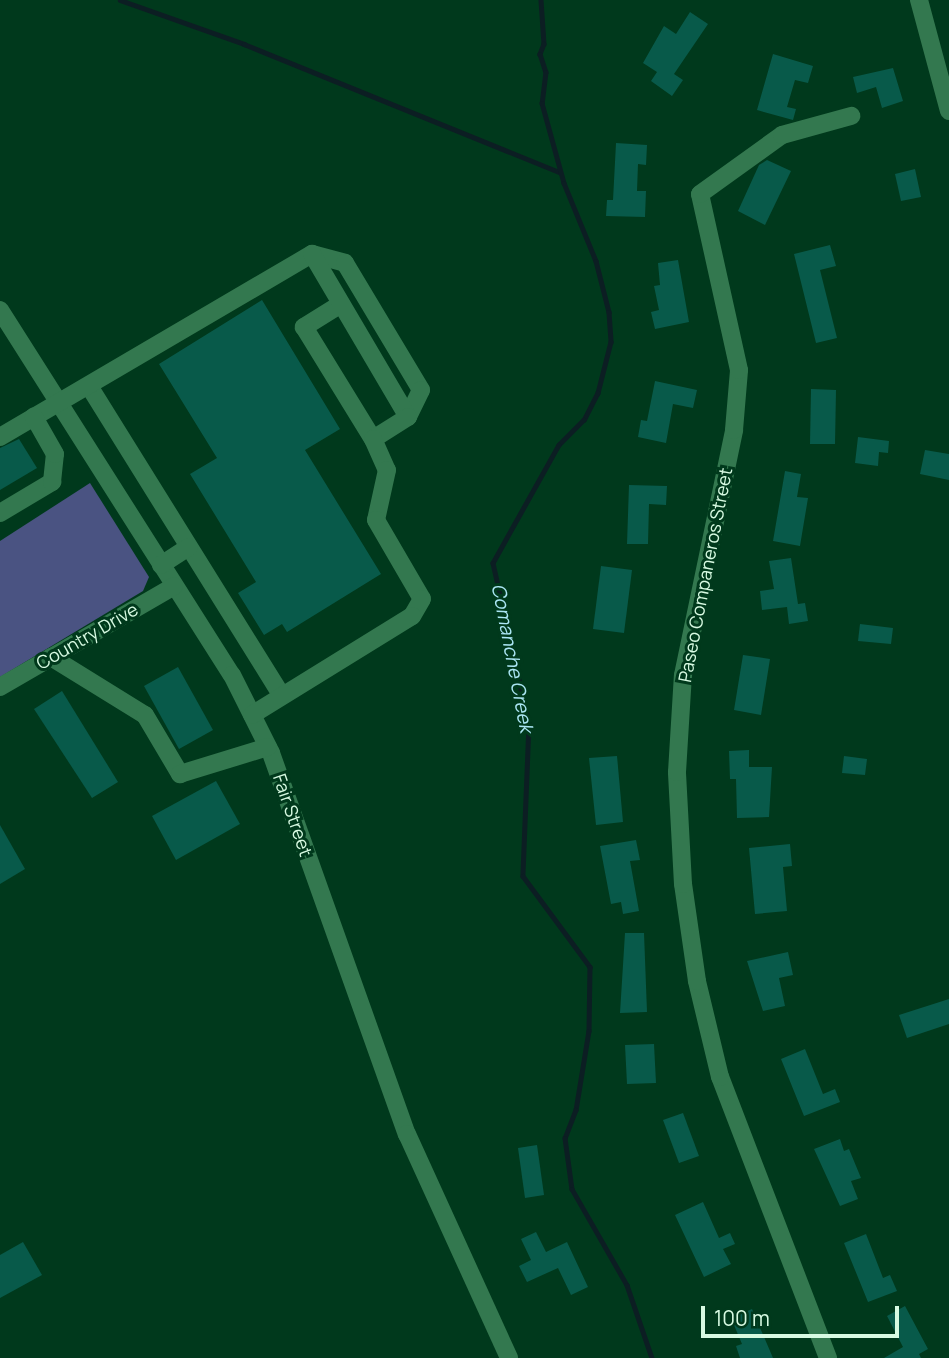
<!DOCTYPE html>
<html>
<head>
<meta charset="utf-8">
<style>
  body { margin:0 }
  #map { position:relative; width:949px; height:1358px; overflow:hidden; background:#00391c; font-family:Manrope,sans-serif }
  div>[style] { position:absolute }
  .green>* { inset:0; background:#4a5382 }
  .stream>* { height:4.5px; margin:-2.25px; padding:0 2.25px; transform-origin:2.25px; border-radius:2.25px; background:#0c1e23 }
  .building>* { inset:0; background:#085a4a }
  .minor>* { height:18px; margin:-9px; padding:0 9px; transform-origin:9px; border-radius:9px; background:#33784f }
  span { translate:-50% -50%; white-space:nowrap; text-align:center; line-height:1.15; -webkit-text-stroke:6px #00391c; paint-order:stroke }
  .street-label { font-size:18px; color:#d7fae2 }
  .water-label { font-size:19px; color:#abe6f4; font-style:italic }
  .scale { position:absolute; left:701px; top:1306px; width:198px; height:32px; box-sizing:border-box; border:4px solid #d7fae2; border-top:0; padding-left:9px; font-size:21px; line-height:24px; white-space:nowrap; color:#d7fae2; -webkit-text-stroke:5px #00391c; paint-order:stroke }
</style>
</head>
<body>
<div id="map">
  <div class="green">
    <div style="clip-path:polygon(90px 483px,149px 577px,143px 591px,0 677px,0 541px)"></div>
  </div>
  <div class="stream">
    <div style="left:120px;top:0;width:132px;rotate:19.5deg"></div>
    <div style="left:244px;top:44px;width:341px;rotate:22.1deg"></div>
    <div style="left:541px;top:0;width:44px;rotate:86.1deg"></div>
    <div style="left:544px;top:44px;width:11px;rotate:112deg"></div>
    <div style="left:540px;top:54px;width:19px;rotate:72deg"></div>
    <div style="left:546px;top:72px;width:31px;rotate:97deg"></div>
    <div style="left:542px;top:103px;width:83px;rotate:74.6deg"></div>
    <div style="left:564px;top:183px;width:84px;rotate:67.7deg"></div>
    <div style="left:596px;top:261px;width:53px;rotate:75.7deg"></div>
    <div style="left:609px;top:312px;width:30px;rotate:86deg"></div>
    <div style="left:611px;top:342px;width:53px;rotate:104.3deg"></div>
    <div style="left:598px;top:393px;width:30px;rotate:117deg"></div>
    <div style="left:584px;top:420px;width:35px;rotate:135deg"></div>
    <div style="left:559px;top:445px;width:135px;rotate:119.2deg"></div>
    <div style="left:493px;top:563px;width:165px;rotate:77.4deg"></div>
    <div style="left:529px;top:724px;width:152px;rotate:92.3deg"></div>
    <div style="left:523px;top:876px;width:113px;rotate:53.6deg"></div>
    <div style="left:590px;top:967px;width:64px;rotate:90.9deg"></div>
    <div style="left:589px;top:1031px;width:80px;rotate:99.3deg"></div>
    <div style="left:576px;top:1110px;width:30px;rotate:111deg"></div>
    <div style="left:565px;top:1138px;width:51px;rotate:82.2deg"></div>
    <div style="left:572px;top:1189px;width:111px;rotate:60.2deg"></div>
    <div style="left:627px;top:1285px;width:77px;rotate:71.1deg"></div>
  </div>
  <div class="building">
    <div style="clip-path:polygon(690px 12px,708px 24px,674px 74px,683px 80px,672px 96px,651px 81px,657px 72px,643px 63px,664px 26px,676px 34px)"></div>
    <div style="clip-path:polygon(773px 54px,813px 66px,808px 83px,795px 80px,787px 107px,796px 109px,793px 120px,757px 110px)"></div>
    <div style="clip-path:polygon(893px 68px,903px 101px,882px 108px,876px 87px,857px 93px,853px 77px)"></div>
    <div style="clip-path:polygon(616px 143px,647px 145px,646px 165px,638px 164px,637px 191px,646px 191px,645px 217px,606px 216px,607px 200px,613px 200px)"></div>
    <div style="clip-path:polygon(767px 160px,791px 171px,765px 225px,738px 211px,759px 165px)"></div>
    <div style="clip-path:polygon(915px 169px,921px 197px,901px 201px,895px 174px)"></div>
    <div style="clip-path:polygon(830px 245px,836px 266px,820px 270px,837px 338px,816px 343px,794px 254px)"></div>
    <div style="clip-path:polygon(678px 260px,689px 322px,655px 329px,651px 312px,659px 310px,654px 286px,660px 285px,658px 263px)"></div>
    <div style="clip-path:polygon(262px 300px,340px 429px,305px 450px,381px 574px,287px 632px,282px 624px,264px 635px,238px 593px,256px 582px,190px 474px,217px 458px,159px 364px)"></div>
    <div style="clip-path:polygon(655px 381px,697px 390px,693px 408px,673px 404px,666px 443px,638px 437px,641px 420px,647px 421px)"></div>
    <div style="clip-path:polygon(811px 389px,836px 390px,835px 444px,810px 444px)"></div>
    <div style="clip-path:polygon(858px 437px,889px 441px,888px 453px,879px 452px,878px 466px,855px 463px)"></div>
    <div style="clip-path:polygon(19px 439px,37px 468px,0 490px,0 448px)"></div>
    <div style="clip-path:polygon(925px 450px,949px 454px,949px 480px,920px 474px)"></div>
    <div style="clip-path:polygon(785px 471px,801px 474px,797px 497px,808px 498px,800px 546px,773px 541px)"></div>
    <div style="clip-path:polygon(629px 485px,667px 486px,666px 505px,649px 504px,648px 544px,627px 544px)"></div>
    <div style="clip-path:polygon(791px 558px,798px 604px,805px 603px,808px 621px,789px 624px,787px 607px,762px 610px,760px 591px,774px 589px,769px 561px)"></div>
    <div style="clip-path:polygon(601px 566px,632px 570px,624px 633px,593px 629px)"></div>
    <div style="clip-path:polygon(860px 624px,893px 628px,891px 644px,858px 641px)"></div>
    <div style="clip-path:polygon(743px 655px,770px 659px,761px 715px,734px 710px)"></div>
    <div style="clip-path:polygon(178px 667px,213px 730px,179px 749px,144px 686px)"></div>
    <div style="clip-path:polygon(62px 691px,118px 782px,92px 798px,34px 709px)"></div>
    <div style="clip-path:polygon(749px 750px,749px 767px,772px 767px,769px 817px,737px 818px,736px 779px,730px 779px,729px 751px)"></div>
    <div style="clip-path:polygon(617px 756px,623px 822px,596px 825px,589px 758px)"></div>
    <div style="clip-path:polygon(844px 756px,867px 759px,865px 775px,842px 773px)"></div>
    <div style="clip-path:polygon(216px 781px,240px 824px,176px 860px,152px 816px)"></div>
    <div style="clip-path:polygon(0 825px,25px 869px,0 884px)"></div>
    <div style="clip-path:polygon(636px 840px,640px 860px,630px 861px,639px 911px,623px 914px,621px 902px,611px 904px,600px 846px)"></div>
    <div style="clip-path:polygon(790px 844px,792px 866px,783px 867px,787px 911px,755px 914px,749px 848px)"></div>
    <div style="clip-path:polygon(625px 933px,644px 933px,647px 1012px,620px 1013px)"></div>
    <div style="clip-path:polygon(788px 952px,793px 975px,779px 978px,785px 1006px,763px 1011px,747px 961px)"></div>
    <div style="clip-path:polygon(949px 999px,949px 1024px,907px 1038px,899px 1015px)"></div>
    <div style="clip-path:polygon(654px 1044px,656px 1083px,627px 1084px,625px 1045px)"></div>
    <div style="clip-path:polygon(805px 1049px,823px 1094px,835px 1089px,840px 1102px,804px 1116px,781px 1059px)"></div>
    <div style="clip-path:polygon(683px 1113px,699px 1156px,679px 1163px,663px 1120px)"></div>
    <div style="clip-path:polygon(840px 1139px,844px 1151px,849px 1149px,861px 1178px,851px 1181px,858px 1199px,840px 1206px,814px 1149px)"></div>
    <div style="clip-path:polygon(537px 1145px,544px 1195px,525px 1198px,518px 1148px)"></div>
    <div style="clip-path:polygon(703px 1202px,719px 1238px,730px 1233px,735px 1244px,723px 1249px,731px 1264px,704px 1277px,675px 1215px)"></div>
    <div style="clip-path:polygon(536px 1232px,546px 1252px,567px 1242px,588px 1287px,571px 1295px,558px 1268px,527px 1282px,519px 1266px,531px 1260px,521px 1239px)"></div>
    <div style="clip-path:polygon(866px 1234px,883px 1278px,890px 1275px,897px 1291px,868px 1302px,844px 1243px)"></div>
    <div style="clip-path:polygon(23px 1242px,42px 1275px,0 1298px,0 1255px)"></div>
    <div style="clip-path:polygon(905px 1306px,928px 1349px,919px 1354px,921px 1358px,884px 1358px,903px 1347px,887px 1316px)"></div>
    <div style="clip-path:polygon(752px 1309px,773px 1358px,740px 1358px,736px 1346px,742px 1344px,731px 1318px)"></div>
  </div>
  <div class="minor">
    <div style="left:919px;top:0;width:115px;rotate:74.9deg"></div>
    <div style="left:312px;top:254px;width:34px;rotate:15deg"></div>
    <div style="left:345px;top:263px;width:148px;rotate:59.1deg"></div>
    <div style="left:421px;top:390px;width:30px;rotate:116deg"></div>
    <div style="left:341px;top:304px;width:44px;rotate:148.1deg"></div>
    <div style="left:304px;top:327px;width:132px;rotate:58.4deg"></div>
    <div style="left:0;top:310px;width:432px;rotate:57.6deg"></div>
    <div style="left:232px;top:675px;width:87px;rotate:63.4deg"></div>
    <div style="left:271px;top:753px;width:405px;rotate:70.4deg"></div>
    <div style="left:407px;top:1134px;width:246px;rotate:65.5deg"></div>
    <div style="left:89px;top:386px;width:365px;rotate:58.1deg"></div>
    <div style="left:0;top:437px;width:362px;rotate:-30.4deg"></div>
    <div style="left:312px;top:254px;width:189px;rotate:59.5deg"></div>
    <div style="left:408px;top:417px;width:41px;rotate:147.8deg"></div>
    <div style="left:373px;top:439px;width:34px;rotate:66deg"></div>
    <div style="left:387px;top:470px;width:51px;rotate:102.4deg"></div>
    <div style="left:376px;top:520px;width:91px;rotate:59.8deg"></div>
    <div style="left:422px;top:599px;width:20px;rotate:120deg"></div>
    <div style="left:412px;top:616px;width:188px;rotate:148.3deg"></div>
    <div style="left:0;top:513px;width:61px;rotate:-30.8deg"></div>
    <div style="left:52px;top:482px;width:28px;rotate:-84deg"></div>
    <div style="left:55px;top:454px;width:43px;rotate:-119.6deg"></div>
    <div style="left:161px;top:565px;width:33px;rotate:-33deg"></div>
    <div style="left:51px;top:657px;width:110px;rotate:31.7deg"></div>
    <div style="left:145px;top:715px;width:69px;rotate:59.3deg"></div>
    <div style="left:180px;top:774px;width:92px;rotate:-17.1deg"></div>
    <div style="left:0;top:687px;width:201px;rotate:-30.1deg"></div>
    <div style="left:828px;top:1358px;width:301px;rotate:-111deg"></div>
    <div style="left:720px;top:1077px;width:99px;rotate:-103.5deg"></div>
    <div style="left:697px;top:981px;width:98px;rotate:-98.2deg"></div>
    <div style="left:683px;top:884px;width:112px;rotate:-93.1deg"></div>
    <div style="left:677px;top:772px;width:97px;rotate:-86.5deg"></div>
    <div style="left:683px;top:675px;width:250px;rotate:-78.2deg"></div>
    <div style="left:734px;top:430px;width:60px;rotate:-85.2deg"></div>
    <div style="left:739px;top:370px;width:180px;rotate:-102.5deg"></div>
    <div style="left:700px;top:194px;width:101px;rotate:-35.7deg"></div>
    <div style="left:782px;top:135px;width:72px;rotate:-15.4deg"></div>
  </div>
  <div class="street-label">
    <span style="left:705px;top:575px;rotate:-79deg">Paseo Companeros Street</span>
    <span style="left:87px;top:636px;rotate:-30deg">Country Drive</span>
    <span style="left:293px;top:815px;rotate:71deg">Fair Street</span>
  </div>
  <div class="water-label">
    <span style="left:512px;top:658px;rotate:79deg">Comanche Creek</span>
  </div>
  <div class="scale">100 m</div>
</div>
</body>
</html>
